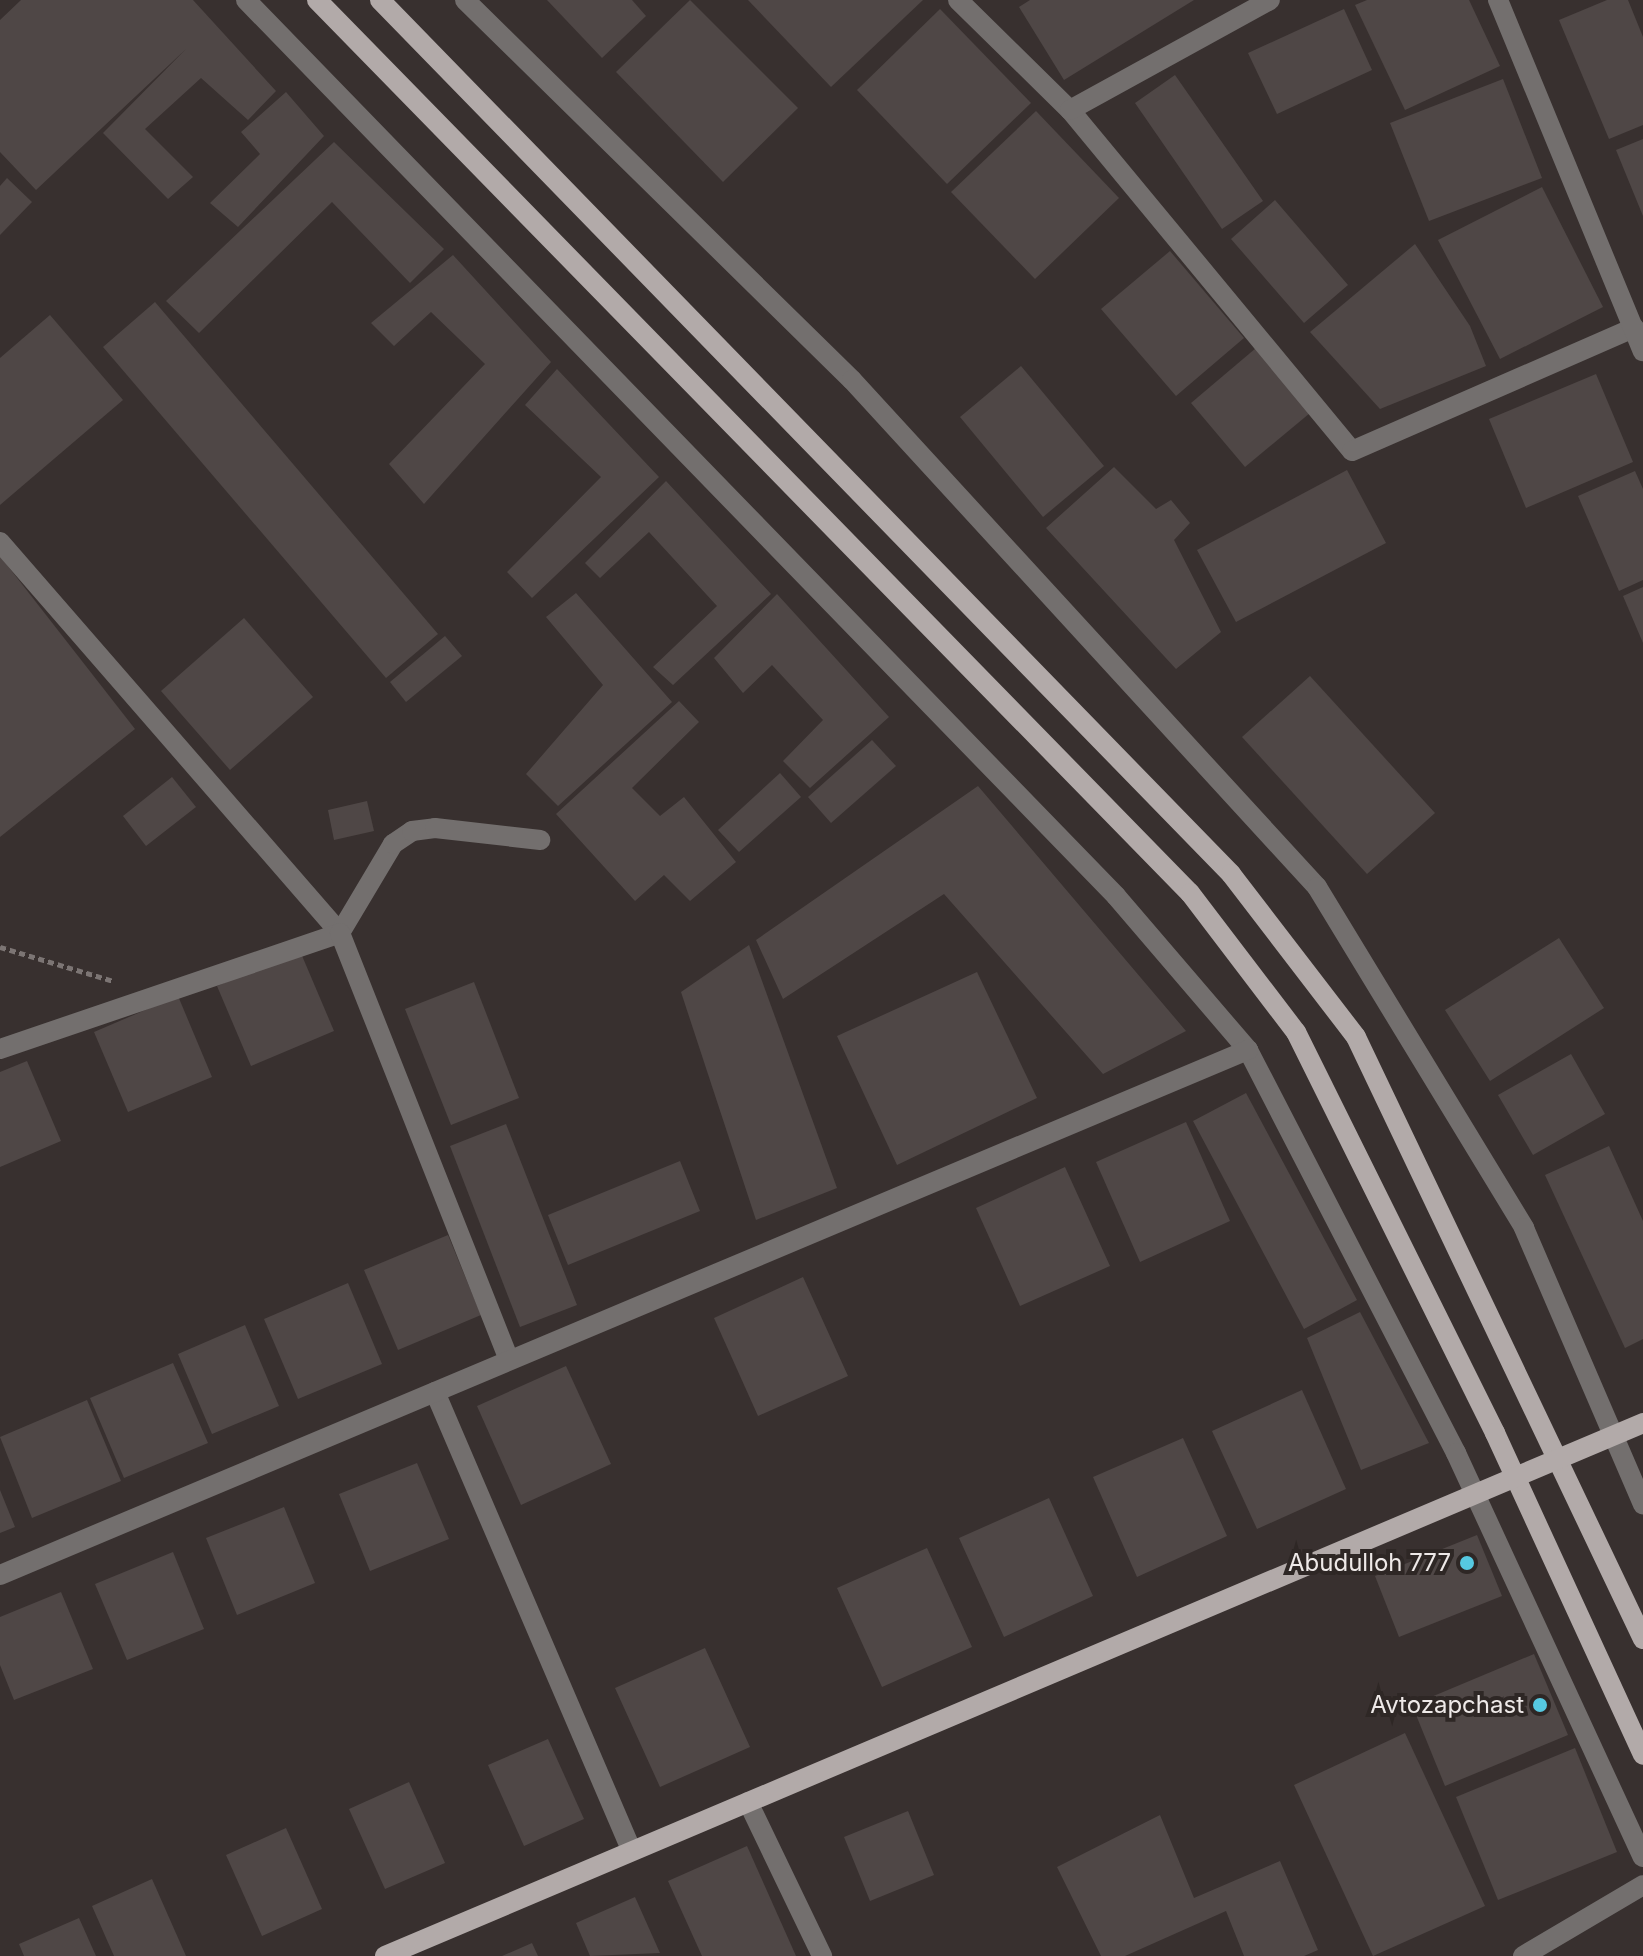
<!DOCTYPE html>
<html>
<head>
<meta charset="utf-8">
<style>
  body { margin:0 }
  #map { position:relative; width:1643px; height:1956px; overflow:hidden; background:#38302f; font-family:Inter,sans-serif }
  div>[style] { position:absolute }
  .building>* { inset:0; background:#4f4746 }
  .path>* { height:5px; margin-top:-2.5px; transform-origin:0; background:repeating-linear-gradient(90deg,#7c7574 0 6px,transparent 0 10px) }
  .minor>* { height:20px; margin:-10px; padding:0 10px; transform-origin:10px; border-radius:10px; background:#736f6e }
  .major>* { height:20px; margin:-10px; padding:0 10px; transform-origin:10px; border-radius:10px; background:#b2aaa9 }
  .dots>* { width:22px; height:22px; translate:-50% -50%; box-sizing:border-box; border:4px solid #2e2725; border-radius:50% }
  span { translate:-50% -50%; white-space:nowrap; text-align:center; line-height:1.15; -webkit-text-stroke:8px #2e2725; paint-order:stroke }
  .poi-label { font-size:24px; color:#eee9e8 }
  .right { translate:-100% -50%; text-align:right }
</style>
</head>
<body>
<div id="map">
  <div class="building">
    <div style="clip-path:polygon(21px 0,193px 0,276px 91px,248px 120px,201px 78px,145px 129px,193px 177px,168px 199px,103px 133px,186px 49px,36px 190px,0 152px,0 20px)"></div>
    <div style="clip-path:polygon(547px 0,632px 0,646px 16px,602px 58px)"></div>
    <div style="clip-path:polygon(690px 0,798px 108px,723px 182px,616px 72px)"></div>
    <div style="clip-path:polygon(748px 0,923px 0,831px 87px)"></div>
    <div style="clip-path:polygon(1030px 0,1194px 0,1064px 80px,1019px 7px)"></div>
    <div style="clip-path:polygon(1367px 0,1469px 0,1500px 66px,1405px 110px,1355px 5px)"></div>
    <div style="clip-path:polygon(1607px 0,1628px 0,1643px 37px,1643px 125px,1609px 139px,1559px 20px)"></div>
    <div style="clip-path:polygon(940px 9px,1031px 103px,947px 184px,857px 90px)"></div>
    <div style="clip-path:polygon(1344px 9px,1372px 70px,1277px 114px,1248px 53px)"></div>
    <div style="clip-path:polygon(1175px 75px,1263px 201px,1222px 229px,1135px 103px)"></div>
    <div style="clip-path:polygon(1503px 79px,1542px 178px,1429px 221px,1390px 123px)"></div>
    <div style="clip-path:polygon(286px 92px,324px 136px,238px 227px,210px 203px,260px 154px,241px 132px)"></div>
    <div style="clip-path:polygon(1036px 111px,1119px 198px,1035px 279px,951px 192px)"></div>
    <div style="clip-path:polygon(1643px 139px,1643px 216px,1616px 150px)"></div>
    <div style="clip-path:polygon(334px 142px,444px 249px,410px 283px,332px 202px,199px 333px,166px 301px)"></div>
    <div style="clip-path:polygon(7px 178px,32px 202px,0 235px,0 186px)"></div>
    <div style="clip-path:polygon(1542px 187px,1603px 307px,1500px 359px,1438px 240px)"></div>
    <div style="clip-path:polygon(1275px 200px,1348px 285px,1304px 323px,1231px 239px)"></div>
    <div style="clip-path:polygon(1415px 244px,1470px 326px,1486px 366px,1380px 409px,1310px 332px)"></div>
    <div style="clip-path:polygon(1170px 251px,1244px 338px,1176px 396px,1101px 309px)"></div>
    <div style="clip-path:polygon(453px 255px,551px 362px,424px 504px,389px 464px,485px 364px,431px 312px,394px 346px,371px 323px)"></div>
    <div style="clip-path:polygon(155px 302px,438px 634px,386px 678px,103px 347px)"></div>
    <div style="clip-path:polygon(50px 315px,123px 400px,0 505px,0 358px)"></div>
    <div style="clip-path:polygon(1256px 348px,1310px 413px,1245px 467px,1191px 403px)"></div>
    <div style="clip-path:polygon(1021px 366px,1104px 466px,1043px 517px,960px 417px)"></div>
    <div style="clip-path:polygon(557px 369px,659px 477px,532px 598px,507px 572px,601px 477px,525px 405px)"></div>
    <div style="clip-path:polygon(1596px 374px,1633px 462px,1526px 508px,1489px 419px)"></div>
    <div style="clip-path:polygon(1114px 467px,1156px 509px,1171px 500px,1190px 523px,1174px 540px,1221px 632px,1176px 669px,1046px 528px)"></div>
    <div style="clip-path:polygon(1347px 470px,1386px 543px,1236px 622px,1197px 550px)"></div>
    <div style="clip-path:polygon(1635px 471px,1643px 489px,1643px 580px,1619px 591px,1578px 496px)"></div>
    <div style="clip-path:polygon(666px 481px,771px 594px,673px 685px,653px 667px,717px 606px,649px 532px,600px 578px,585px 563px)"></div>
    <div style="clip-path:polygon(0 556px,135px 729px,0 837px)"></div>
    <div style="clip-path:polygon(1643px 587px,1643px 643px,1623px 596px)"></div>
    <div style="clip-path:polygon(576px 593px,672px 702px,558px 806px,526px 774px,603px 685px,546px 617px)"></div>
    <div style="clip-path:polygon(777px 594px,889px 717px,810px 788px,783px 761px,823px 720px,772px 665px,743px 693px,714px 658px)"></div>
    <div style="clip-path:polygon(244px 618px,313px 697px,230px 770px,161px 691px)"></div>
    <div style="clip-path:polygon(445px 636px,462px 656px,406px 702px,390px 682px)"></div>
    <div style="clip-path:polygon(1310px 676px,1435px 813px,1367px 874px,1242px 737px)"></div>
    <div style="clip-path:polygon(679px 701px,699px 722px,632px 788px,660px 816px,684px 797px,736px 862px,690px 901px,664px 875px,635px 901px,556px 814px)"></div>
    <div style="clip-path:polygon(872px 740px,896px 766px,831px 823px,808px 797px)"></div>
    <div style="clip-path:polygon(780px 773px,801px 797px,739px 852px,718px 830px)"></div>
    <div style="clip-path:polygon(172px 777px,196px 807px,146px 846px,123px 816px)"></div>
    <div style="clip-path:polygon(978px 786px,1186px 1031px,1103px 1074px,944px 894px,783px 999px,756px 940px)"></div>
    <div style="clip-path:polygon(367px 801px,374px 831px,334px 840px,328px 810px)"></div>
    <div style="clip-path:polygon(1559px 938px,1604px 1008px,1490px 1081px,1445px 1010px)"></div>
    <div style="clip-path:polygon(749px 945px,837px 1188px,756px 1220px,681px 992px)"></div>
    <div style="clip-path:polygon(300px 951px,334px 1031px,251px 1066px,217px 986px)"></div>
    <div style="clip-path:polygon(977px 972px,1037px 1098px,897px 1165px,837px 1036px)"></div>
    <div style="clip-path:polygon(474px 982px,519px 1098px,451px 1125px,405px 1009px)"></div>
    <div style="clip-path:polygon(178px 996px,212px 1077px,128px 1112px,94px 1032px)"></div>
    <div style="clip-path:polygon(1571px 1054px,1605px 1114px,1533px 1155px,1498px 1095px)"></div>
    <div style="clip-path:polygon(27px 1061px,61px 1141px,0 1167px,0 1072px)"></div>
    <div style="clip-path:polygon(1246px 1093px,1357px 1300px,1304px 1329px,1193px 1121px)"></div>
    <div style="clip-path:polygon(1186px 1122px,1230px 1221px,1140px 1262px,1096px 1162px)"></div>
    <div style="clip-path:polygon(506px 1124px,577px 1305px,520px 1327px,450px 1146px)"></div>
    <div style="clip-path:polygon(1609px 1146px,1643px 1221px,1643px 1339px,1625px 1348px,1545px 1175px)"></div>
    <div style="clip-path:polygon(680px 1161px,700px 1211px,568px 1265px,548px 1215px)"></div>
    <div style="clip-path:polygon(1065px 1167px,1110px 1266px,1020px 1306px,976px 1208px)"></div>
    <div style="clip-path:polygon(448px 1235px,481px 1315px,398px 1350px,364px 1270px)"></div>
    <div style="clip-path:polygon(803px 1277px,848px 1376px,758px 1416px,714px 1318px)"></div>
    <div style="clip-path:polygon(348px 1283px,382px 1364px,298px 1399px,264px 1319px)"></div>
    <div style="clip-path:polygon(1360px 1312px,1429px 1443px,1361px 1470px,1307px 1338px)"></div>
    <div style="clip-path:polygon(245px 1325px,279px 1406px,212px 1434px,178px 1354px)"></div>
    <div style="clip-path:polygon(173px 1363px,208px 1443px,124px 1478px,90px 1398px)"></div>
    <div style="clip-path:polygon(566px 1366px,611px 1464px,521px 1505px,477px 1406px)"></div>
    <div style="clip-path:polygon(1302px 1390px,1346px 1489px,1257px 1529px,1212px 1431px)"></div>
    <div style="clip-path:polygon(87px 1400px,121px 1481px,32px 1518px,0 1437px)"></div>
    <div style="clip-path:polygon(1183px 1438px,1227px 1536px,1137px 1577px,1093px 1477px)"></div>
    <div style="clip-path:polygon(417px 1463px,449px 1539px,370px 1571px,339px 1494px)"></div>
    <div style="clip-path:polygon(0 1490px,15px 1527px,0 1533px)"></div>
    <div style="clip-path:polygon(1049px 1498px,1093px 1596px,1004px 1637px,959px 1538px)"></div>
    <div style="clip-path:polygon(284px 1507px,315px 1583px,237px 1615px,206px 1538px)"></div>
    <div style="clip-path:polygon(1477px 1535px,1502px 1596px,1399px 1637px,1375px 1576px)"></div>
    <div style="clip-path:polygon(927px 1548px,972px 1647px,882px 1687px,837px 1588px)"></div>
    <div style="clip-path:polygon(173px 1552px,204px 1629px,127px 1660px,95px 1584px)"></div>
    <div style="clip-path:polygon(61px 1592px,93px 1669px,14px 1700px,0 1665px,0 1617px)"></div>
    <div style="clip-path:polygon(705px 1648px,750px 1747px,660px 1787px,615px 1688px)"></div>
    <div style="clip-path:polygon(1534px 1654px,1568px 1735px,1445px 1786px,1412px 1705px)"></div>
    <div style="clip-path:polygon(1405px 1733px,1485px 1906px,1373px 1956px,1294px 1785px)"></div>
    <div style="clip-path:polygon(548px 1739px,584px 1819px,524px 1846px,488px 1765px)"></div>
    <div style="clip-path:polygon(1575px 1748px,1617px 1852px,1498px 1900px,1456px 1797px)"></div>
    <div style="clip-path:polygon(409px 1782px,445px 1863px,385px 1889px,349px 1809px)"></div>
    <div style="clip-path:polygon(908px 1811px,934px 1875px,870px 1901px,844px 1837px)"></div>
    <div style="clip-path:polygon(1160px 1815px,1194px 1898px,1280px 1861px,1318px 1950px,1304px 1956px,1244px 1956px,1226px 1911px,1125px 1956px,1101px 1956px,1057px 1867px)"></div>
    <div style="clip-path:polygon(286px 1828px,322px 1909px,262px 1936px,226px 1855px)"></div>
    <div style="clip-path:polygon(747px 1846px,796px 1956px,702px 1956px,668px 1881px)"></div>
    <div style="clip-path:polygon(152px 1879px,186px 1956px,114px 1956px,92px 1906px)"></div>
    <div style="clip-path:polygon(635px 1897px,660px 1953px,590px 1956px,576px 1923px)"></div>
    <div style="clip-path:polygon(79px 1918px,96px 1956px,24px 1956px,19px 1944px)"></div>
    <div style="clip-path:polygon(532px 1943px,538px 1956px,502px 1956px)"></div>
  </div>
  <div class="path">
    <div style="left:0;top:947px;width:118px;rotate:16.7deg"></div>
  </div>
  <div class="minor">
    <div style="left:246px;top:0;width:1249px;rotate:45.84deg"></div>
    <div style="left:1116px;top:896px;width:203px;rotate:49.4deg"></div>
    <div style="left:1248px;top:1050px;width:454px;rotate:62.7deg"></div>
    <div style="left:1456px;top:1453px;width:445px;rotate:65.2deg"></div>
    <div style="left:465px;top:0;width:542px;rotate:44.48deg"></div>
    <div style="left:852px;top:380px;width:688px;rotate:47.47deg"></div>
    <div style="left:1317px;top:887px;width:399px;rotate:58.7deg"></div>
    <div style="left:1524px;top:1228px;width:301px;rotate:66.7deg"></div>
    <div style="left:958px;top:0;width:157px;rotate:44.5deg"></div>
    <div style="left:1070px;top:110px;width:442px;rotate:50.4deg"></div>
    <div style="left:1352px;top:451px;width:308px;rotate:-23.6deg"></div>
    <div style="left:1498px;top:0;width:380px;rotate:67.6deg"></div>
    <div style="left:1070px;top:110px;width:228px;rotate:-28.8deg"></div>
    <div style="left:0;top:542px;width:518px;rotate:48.99deg"></div>
    <div style="left:340px;top:933px;width:104px;rotate:-59.2deg"></div>
    <div style="left:393px;top:844px;width:23px;rotate:-34deg"></div>
    <div style="left:412px;top:831px;width:23px;rotate:-7deg"></div>
    <div style="left:435px;top:828px;width:106px;rotate:6.5deg"></div>
    <div style="left:0;top:1049px;width:359px;rotate:-18.8deg"></div>
    <div style="left:340px;top:933px;width:459px;rotate:68.4deg"></div>
    <div style="left:435px;top:1392px;width:498px;rotate:66.8deg"></div>
    <div style="left:0;top:1575px;width:1354px;rotate:-22.82deg"></div>
    <div style="left:748px;top:1802px;width:171px;rotate:64.3deg"></div>
    <div style="left:1523px;top:1956px;width:139px;rotate:-30.6deg"></div>
  </div>
  <div class="major">
    <div style="left:317px;top:0;width:1249px;rotate:45.65deg"></div>
    <div style="left:1190px;top:893px;width:175px;rotate:52.7deg"></div>
    <div style="left:1296px;top:1032px;width:448px;rotate:63.6deg"></div>
    <div style="left:1495px;top:1433px;width:354px;rotate:65.3deg"></div>
    <div style="left:380px;top:0;width:1220px;rotate:45.76deg"></div>
    <div style="left:1231px;top:874px;width:205px;rotate:52.5deg"></div>
    <div style="left:1356px;top:1037px;width:667px;rotate:64.51deg"></div>
    <div style="left:385px;top:1956px;width:1366px;rotate:-22.96deg"></div>
  </div>
  <div class="dots">
    <div style="left:1467px;top:1563px;background:#56c9e1"></div>
    <div style="left:1540px;top:1705px;background:#56c9e1"></div>
  </div>
  <div class="poi-label">
    <span class="right" style="left:1451px;top:1563px">Abudulloh 777</span>
    <span class="right" style="left:1524px;top:1705px">Avtozapchast</span>
  </div>
</div>
</body>
</html>
